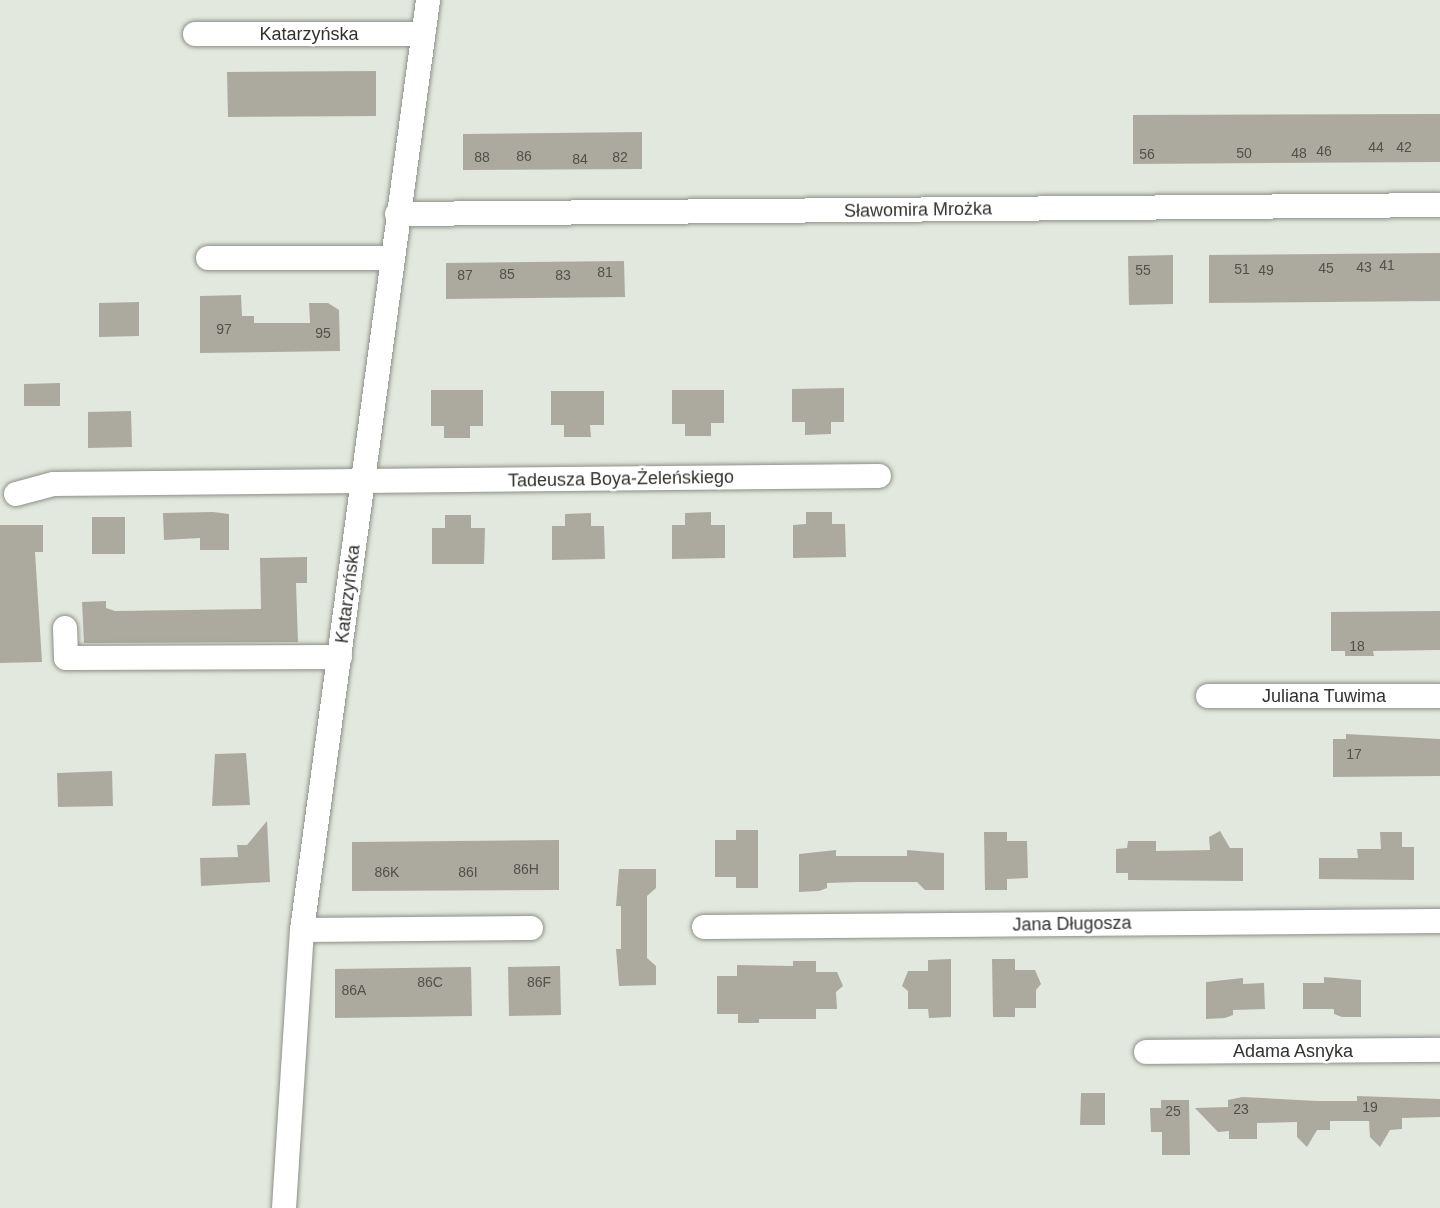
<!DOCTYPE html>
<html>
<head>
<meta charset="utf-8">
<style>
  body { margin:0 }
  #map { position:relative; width:1440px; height:1208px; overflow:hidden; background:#e3e8de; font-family:Arial,sans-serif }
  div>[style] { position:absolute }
  .building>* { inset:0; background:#acaa9f }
  .roads { filter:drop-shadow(0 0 2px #8c9087) drop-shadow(0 0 2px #8c9087) }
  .minor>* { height:24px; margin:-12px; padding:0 12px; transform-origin:12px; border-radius:12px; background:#fff }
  span { translate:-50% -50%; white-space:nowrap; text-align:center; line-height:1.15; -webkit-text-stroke:5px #fff; paint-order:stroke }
  .number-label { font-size:14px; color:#50514b }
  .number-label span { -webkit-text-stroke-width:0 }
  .street-label { font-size:18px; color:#31332f }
</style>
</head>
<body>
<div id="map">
  <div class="building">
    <div style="clip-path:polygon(376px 71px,376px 116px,228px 117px,227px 72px)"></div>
    <div style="clip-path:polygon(1440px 114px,1440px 162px,1133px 164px,1133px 115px)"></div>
    <div style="clip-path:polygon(642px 132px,642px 169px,463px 170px,463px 134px)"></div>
    <div style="clip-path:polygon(1440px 253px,1440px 301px,1209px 303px,1209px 255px)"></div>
    <div style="clip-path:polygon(1173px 255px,1173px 304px,1129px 305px,1128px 256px)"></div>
    <div style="clip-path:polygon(624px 261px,625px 297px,446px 299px,446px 263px)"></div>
    <div style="clip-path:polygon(241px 295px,242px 316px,254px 316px,254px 323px,310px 323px,309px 303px,328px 303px,339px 310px,340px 351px,200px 353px,200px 296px)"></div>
    <div style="clip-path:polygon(139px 302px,139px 336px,99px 337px,99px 303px)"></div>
    <div style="clip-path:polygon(60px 383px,60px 406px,24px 406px,24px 384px)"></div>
    <div style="clip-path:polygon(844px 388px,844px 422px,831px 422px,831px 434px,805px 435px,805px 422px,792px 422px,792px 389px)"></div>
    <div style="clip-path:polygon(431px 390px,483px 390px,483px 426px,470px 426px,470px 438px,444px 438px,444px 426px,431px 426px)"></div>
    <div style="clip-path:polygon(672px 390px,724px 390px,724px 423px,711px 423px,711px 436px,685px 436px,685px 424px,672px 424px)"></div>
    <div style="clip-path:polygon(551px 391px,604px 391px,604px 425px,590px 425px,591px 437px,564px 437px,564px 425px,551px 425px)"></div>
    <div style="clip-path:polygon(131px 411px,132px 447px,88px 448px,88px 412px)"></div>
    <div style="clip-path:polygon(213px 512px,229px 514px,229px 550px,200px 550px,200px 538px,164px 540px,163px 513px)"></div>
    <div style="clip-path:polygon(711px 512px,711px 525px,725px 525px,725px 558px,672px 559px,672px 525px,685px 525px,685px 513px)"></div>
    <div style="clip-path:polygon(806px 512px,832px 512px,832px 524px,845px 524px,846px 557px,793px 558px,793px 525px,806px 524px)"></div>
    <div style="clip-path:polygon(591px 513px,591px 526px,604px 526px,605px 559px,552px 560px,552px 526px,565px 526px,565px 514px)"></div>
    <div style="clip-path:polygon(445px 515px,471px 515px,471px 528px,485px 528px,484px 564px,432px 564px,432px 528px,445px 528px)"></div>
    <div style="clip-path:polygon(92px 517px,125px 517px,125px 554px,92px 554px)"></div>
    <div style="clip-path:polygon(0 525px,43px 525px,43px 552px,35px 552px,42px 662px,0 663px)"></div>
    <div style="clip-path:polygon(307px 557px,307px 583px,296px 583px,298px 642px,84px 643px,82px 602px,106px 601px,106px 608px,115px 611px,261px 609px,260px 558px)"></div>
    <div style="clip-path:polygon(1440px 611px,1440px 650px,1373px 651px,1374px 656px,1345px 656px,1345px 651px,1331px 651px,1331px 612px)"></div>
    <div style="clip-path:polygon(1346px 734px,1440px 739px,1440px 776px,1333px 777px,1333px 739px,1346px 739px)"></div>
    <div style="clip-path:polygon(246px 753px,250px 805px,212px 806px,215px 754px)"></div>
    <div style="clip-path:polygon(112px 771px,113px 806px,58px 807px,57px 773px)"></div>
    <div style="clip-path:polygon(267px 821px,270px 882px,201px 886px,200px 858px,238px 857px,237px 845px,247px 845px)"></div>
    <div style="clip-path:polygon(736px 830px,758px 830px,758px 888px,736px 888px,736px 877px,715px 877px,715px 840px,736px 840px)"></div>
    <div style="clip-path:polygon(1220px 831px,1230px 848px,1243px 848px,1243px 881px,1128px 880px,1128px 873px,1116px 873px,1116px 849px,1127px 848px,1128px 841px,1156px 841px,1156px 851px,1210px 850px,1209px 837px)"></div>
    <div style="clip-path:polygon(984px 832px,1007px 832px,1007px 841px,1027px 841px,1028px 878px,1007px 879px,1007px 890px,985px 890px)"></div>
    <div style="clip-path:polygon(1380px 832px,1402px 832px,1402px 847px,1414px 847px,1414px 880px,1319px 879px,1319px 858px,1358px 858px,1357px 849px,1381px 849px)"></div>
    <div style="clip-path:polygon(559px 840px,559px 890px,352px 891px,352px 842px)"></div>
    <div style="clip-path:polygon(836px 850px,836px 856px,907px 856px,907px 850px,944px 853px,944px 890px,925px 890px,917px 882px,858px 882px,827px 883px,827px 888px,819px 891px,799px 892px,799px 854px)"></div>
    <div style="clip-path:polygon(619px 869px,656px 869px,656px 888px,647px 896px,647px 958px,656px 966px,656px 985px,619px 986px,616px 949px,621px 949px,621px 906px,616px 906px)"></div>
    <div style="clip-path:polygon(951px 959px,951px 1017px,929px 1018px,928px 1009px,908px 1009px,908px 991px,902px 986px,908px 971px,928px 971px,928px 960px)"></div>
    <div style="clip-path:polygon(992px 959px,1015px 959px,1015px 970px,1035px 970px,1041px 984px,1036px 990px,1036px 1008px,1015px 1008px,1015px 1017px,993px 1017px)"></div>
    <div style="clip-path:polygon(793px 961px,816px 961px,816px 972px,837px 972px,843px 986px,836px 992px,837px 1009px,816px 1009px,816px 1019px,759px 1019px,759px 1023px,738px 1023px,738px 1014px,717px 1014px,717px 976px,737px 976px,737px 965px,793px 966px)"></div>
    <div style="clip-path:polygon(560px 966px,561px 1015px,509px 1016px,508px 967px)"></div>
    <div style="clip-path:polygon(471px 967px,472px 1016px,335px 1018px,335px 969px)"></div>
    <div style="clip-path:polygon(1324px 977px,1361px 980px,1361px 1017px,1342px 1017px,1334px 1014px,1334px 1009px,1303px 1009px,1303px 983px,1324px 983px)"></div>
    <div style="clip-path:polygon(1243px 978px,1243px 984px,1264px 983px,1265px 1009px,1233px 1010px,1233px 1015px,1225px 1018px,1206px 1019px,1206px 982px)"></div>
    <div style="clip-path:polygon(1081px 1093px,1105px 1093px,1105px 1125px,1080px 1125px)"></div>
    <div style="clip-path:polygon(1357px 1096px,1440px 1099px,1440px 1117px,1402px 1118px,1402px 1129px,1390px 1130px,1380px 1147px,1370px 1137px,1369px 1121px,1330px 1121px,1330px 1130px,1317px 1130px,1307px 1147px,1297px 1137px,1297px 1122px,1257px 1123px,1257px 1139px,1229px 1139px,1229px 1131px,1218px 1132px,1195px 1108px,1228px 1107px,1228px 1100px,1242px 1097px,1317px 1101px,1357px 1101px)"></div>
    <div style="clip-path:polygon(1161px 1100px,1189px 1100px,1190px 1155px,1162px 1155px,1162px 1132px,1151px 1132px,1150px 1108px,1161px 1108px)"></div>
  </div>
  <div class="roads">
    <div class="minor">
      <div style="left:195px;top:34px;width:228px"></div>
      <div style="left:397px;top:214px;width:1043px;rotate:-0.49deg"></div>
      <div style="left:208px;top:258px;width:183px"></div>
      <div style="left:16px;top:494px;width:39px;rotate:-15deg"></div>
      <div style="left:54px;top:484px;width:825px;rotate:-0.56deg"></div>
      <div style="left:65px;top:628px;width:30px;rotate:88deg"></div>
      <div style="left:66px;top:658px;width:274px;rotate:-0.2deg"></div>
      <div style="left:1208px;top:696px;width:232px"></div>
      <div style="left:704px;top:927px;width:736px;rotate:-0.47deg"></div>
      <div style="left:302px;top:930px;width:229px;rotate:-0.5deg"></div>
      <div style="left:1146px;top:1052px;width:294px;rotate:-0.4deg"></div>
      <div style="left:284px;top:1208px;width:279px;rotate:-86.3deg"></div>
      <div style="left:302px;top:930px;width:938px;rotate:-82.28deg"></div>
    </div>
  </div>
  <div class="number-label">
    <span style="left:1376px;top:147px">44</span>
    <span style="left:1404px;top:147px">42</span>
    <span style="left:1324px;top:151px">46</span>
    <span style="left:1244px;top:153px">50</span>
    <span style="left:1299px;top:153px">48</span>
    <span style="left:1147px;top:154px">56</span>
    <span style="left:524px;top:156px">86</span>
    <span style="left:482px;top:157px">88</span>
    <span style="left:620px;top:157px">82</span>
    <span style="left:580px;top:159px">84</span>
    <span style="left:1387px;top:265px">41</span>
    <span style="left:1364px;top:267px">43</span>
    <span style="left:1326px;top:268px">45</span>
    <span style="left:1242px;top:269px">51</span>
    <span style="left:1143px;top:270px">55</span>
    <span style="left:1266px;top:270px">49</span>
    <span style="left:605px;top:272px">81</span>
    <span style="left:507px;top:274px">85</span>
    <span style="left:465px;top:275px">87</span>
    <span style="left:563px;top:275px">83</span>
    <span style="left:224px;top:329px">97</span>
    <span style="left:323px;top:333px">95</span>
    <span style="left:1357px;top:646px">18</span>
    <span style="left:1354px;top:754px">17</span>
    <span style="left:526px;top:869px">86H</span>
    <span style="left:387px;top:872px">86K</span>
    <span style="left:468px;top:872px">86I</span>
    <span style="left:430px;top:982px">86C</span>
    <span style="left:539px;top:982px">86F</span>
    <span style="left:354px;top:990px">86A</span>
    <span style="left:1370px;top:1107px">19</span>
    <span style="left:1241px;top:1109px">23</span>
    <span style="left:1173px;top:1111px">25</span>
  </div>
  <div class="street-label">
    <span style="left:309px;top:34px">Katarzyńska</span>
    <span style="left:918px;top:210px;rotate:-1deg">Sławomira Mrożka</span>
    <span style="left:621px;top:479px;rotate:-1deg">Tadeusza Boya-Żeleńskiego</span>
    <span style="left:348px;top:594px;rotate:-83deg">Katarzyńska</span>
    <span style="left:1324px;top:696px">Juliana Tuwima</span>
    <span style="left:1072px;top:924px;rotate:-1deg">Jana Długosza</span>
    <span style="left:1293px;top:1051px">Adama Asnyka</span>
  </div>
</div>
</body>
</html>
